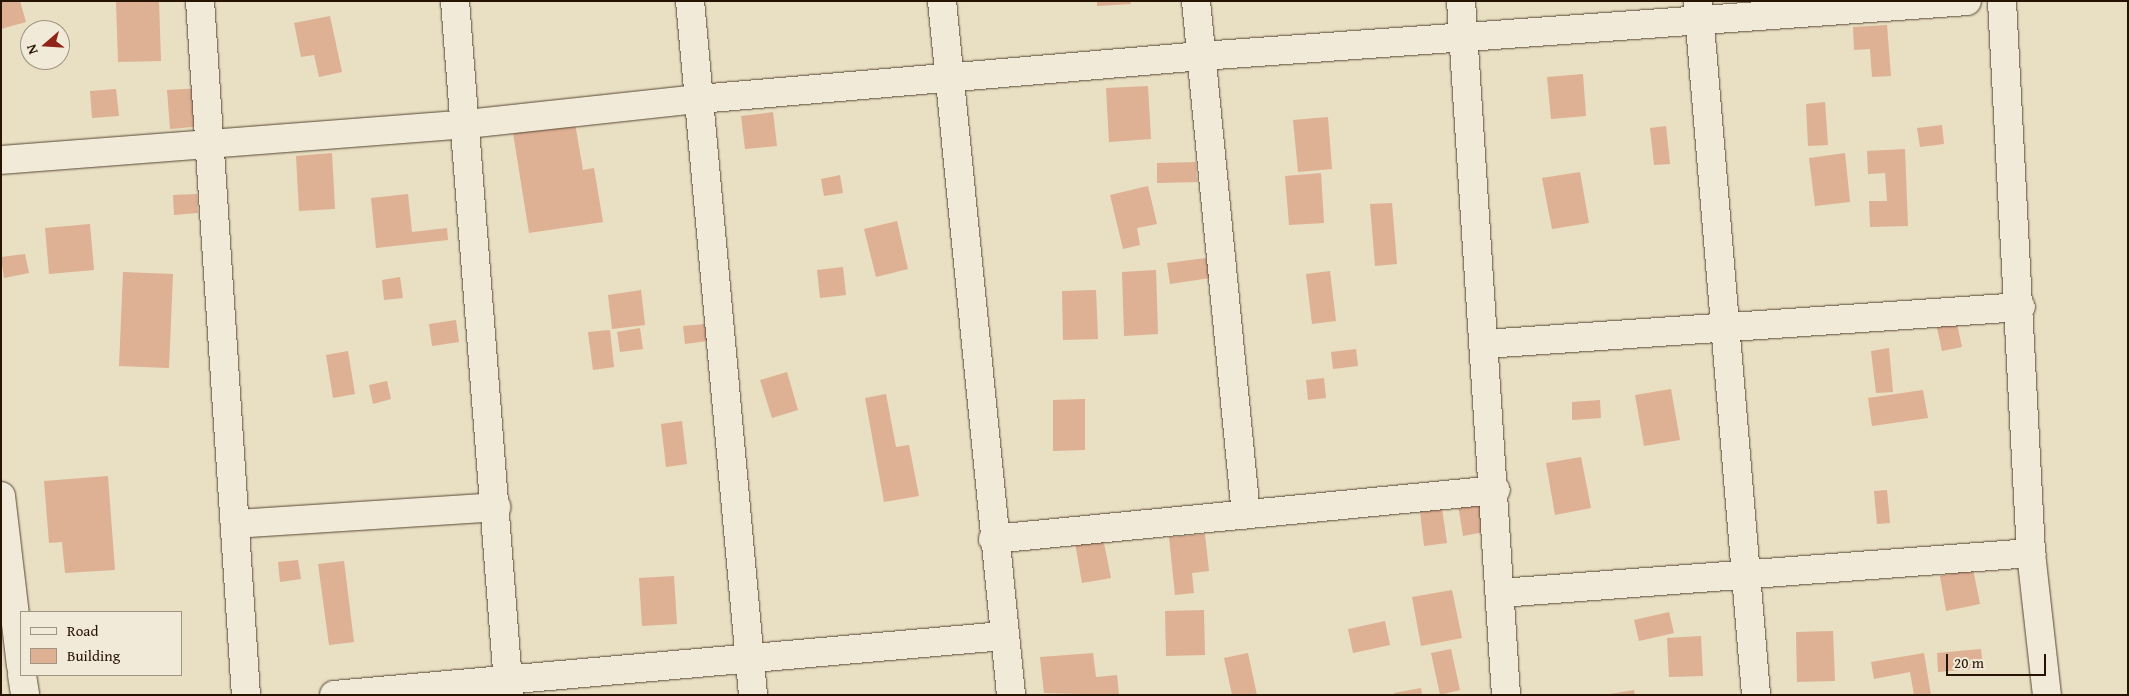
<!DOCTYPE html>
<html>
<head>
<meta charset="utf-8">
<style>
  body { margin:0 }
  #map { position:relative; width:2129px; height:696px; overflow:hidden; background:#e9dfc3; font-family:"Gentium Book Plus",serif }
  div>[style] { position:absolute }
  .building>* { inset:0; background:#deb094 }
  .roads { filter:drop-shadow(0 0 1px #574732) drop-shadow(0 0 1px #574732) }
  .minor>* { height:28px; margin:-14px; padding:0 14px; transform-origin:14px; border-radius:14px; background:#f1ead8 }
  span { translate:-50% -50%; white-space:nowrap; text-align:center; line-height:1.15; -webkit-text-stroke:4px #f1ead8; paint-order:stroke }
  .frame { position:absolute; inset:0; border:2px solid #261401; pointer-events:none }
  .legend { position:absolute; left:20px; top:611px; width:162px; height:65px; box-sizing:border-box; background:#f1ead8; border:1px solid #a09482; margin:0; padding:6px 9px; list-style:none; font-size:15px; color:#261401 }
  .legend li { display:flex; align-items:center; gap:10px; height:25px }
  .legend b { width:25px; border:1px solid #a09482 }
  .north { position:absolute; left:20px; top:20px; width:50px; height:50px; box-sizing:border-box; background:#f1ead8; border:1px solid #a09482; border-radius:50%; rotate:251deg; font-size:14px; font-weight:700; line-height:20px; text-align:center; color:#261401 }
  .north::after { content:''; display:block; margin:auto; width:18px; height:22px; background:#8f2418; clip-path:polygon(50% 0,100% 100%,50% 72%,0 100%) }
  .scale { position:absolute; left:1946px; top:654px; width:100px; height:22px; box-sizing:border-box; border:2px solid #261401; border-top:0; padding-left:6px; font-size:15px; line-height:18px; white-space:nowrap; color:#261401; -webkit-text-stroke:4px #f1ead8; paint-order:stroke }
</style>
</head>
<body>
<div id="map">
  <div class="building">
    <div style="clip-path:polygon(1px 1px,20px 1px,26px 22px,1px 29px)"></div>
    <div style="clip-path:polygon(116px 1px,159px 1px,161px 61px,118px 62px)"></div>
    <div style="clip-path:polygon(1097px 1px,1130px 1px,1131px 4px,1097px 6px)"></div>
    <div style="clip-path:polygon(330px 16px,342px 72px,319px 77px,314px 55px,301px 57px,294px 23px)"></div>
    <div style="clip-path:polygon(1887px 25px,1891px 76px,1872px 77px,1870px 49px,1854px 50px,1853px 27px)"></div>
    <div style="clip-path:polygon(1583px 74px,1586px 116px,1551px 119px,1547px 77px)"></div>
    <div style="clip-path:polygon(1148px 86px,1151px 139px,1109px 142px,1106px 88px)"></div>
    <div style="clip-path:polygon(201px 88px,204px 126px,170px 129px,167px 90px)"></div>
    <div style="clip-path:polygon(116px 89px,119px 116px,92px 118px,90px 91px)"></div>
    <div style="clip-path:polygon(1825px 102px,1828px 145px,1808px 146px,1806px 104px)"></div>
    <div style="clip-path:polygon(773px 112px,777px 146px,745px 149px,741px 116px)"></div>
    <div style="clip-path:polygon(1328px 117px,1332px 169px,1298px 172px,1293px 120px)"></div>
    <div style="clip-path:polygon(575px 123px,583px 170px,594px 168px,603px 222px,529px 233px,513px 133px)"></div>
    <div style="clip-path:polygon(1942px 125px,1944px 144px,1920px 147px,1917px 128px)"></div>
    <div style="clip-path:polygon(1666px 126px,1670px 164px,1654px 165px,1650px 128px)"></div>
    <div style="clip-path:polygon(1905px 149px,1908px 226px,1870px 227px,1869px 201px,1887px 201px,1885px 173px,1868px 174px,1867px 151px)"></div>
    <div style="clip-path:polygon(332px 153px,335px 209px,299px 211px,296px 156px)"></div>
    <div style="clip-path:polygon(1845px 153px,1850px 202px,1815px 206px,1809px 158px)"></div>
    <div style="clip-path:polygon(1196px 162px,1197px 182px,1157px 183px,1157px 163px)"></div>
    <div style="clip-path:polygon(1580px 172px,1589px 223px,1552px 229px,1542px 178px)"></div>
    <div style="clip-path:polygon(1321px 173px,1324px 223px,1289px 225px,1285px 176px)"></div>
    <div style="clip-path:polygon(840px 175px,843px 193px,824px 196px,821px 179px)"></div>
    <div style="clip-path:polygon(1148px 186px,1157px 224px,1137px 228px,1140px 245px,1123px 249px,1110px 195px)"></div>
    <div style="clip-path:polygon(197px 194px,198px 213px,174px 215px,173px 195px)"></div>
    <div style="clip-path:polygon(408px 194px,412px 232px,447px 228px,448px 240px,376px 248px,371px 198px)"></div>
    <div style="clip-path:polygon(1392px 203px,1397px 264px,1375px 266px,1370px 204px)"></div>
    <div style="clip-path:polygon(897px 221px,908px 269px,876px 277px,864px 229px)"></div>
    <div style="clip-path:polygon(90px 224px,94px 270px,49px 274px,45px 228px)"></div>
    <div style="clip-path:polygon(25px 254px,29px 273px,4px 278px,1px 257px)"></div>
    <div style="clip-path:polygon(1206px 258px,1210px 278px,1170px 284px,1167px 263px)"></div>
    <div style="clip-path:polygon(843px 267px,846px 295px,820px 298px,817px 270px)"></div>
    <div style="clip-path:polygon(1156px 270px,1158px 334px,1124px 336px,1122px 272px)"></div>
    <div style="clip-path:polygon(1330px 271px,1336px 321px,1312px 324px,1306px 274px)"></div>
    <div style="clip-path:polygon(123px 272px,173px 274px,169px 368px,119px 366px)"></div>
    <div style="clip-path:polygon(400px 277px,403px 298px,384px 300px,382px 280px)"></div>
    <div style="clip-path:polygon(641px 290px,645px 325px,612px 329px,608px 295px)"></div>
    <div style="clip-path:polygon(1096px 290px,1098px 339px,1063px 340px,1062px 291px)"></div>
    <div style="clip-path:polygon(1956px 319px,1962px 347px,1942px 351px,1936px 323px)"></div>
    <div style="clip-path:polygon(456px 320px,459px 342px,432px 346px,429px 324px)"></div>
    <div style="clip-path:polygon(705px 324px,707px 341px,685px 344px,683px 326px)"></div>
    <div style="clip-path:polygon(640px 328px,643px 349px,620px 352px,617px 332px)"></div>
    <div style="clip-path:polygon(610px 330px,614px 367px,593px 370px,588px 332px)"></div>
    <div style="clip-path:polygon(1889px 348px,1893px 392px,1876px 393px,1871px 351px)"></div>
    <div style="clip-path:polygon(1356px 349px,1358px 366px,1333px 369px,1331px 352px)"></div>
    <div style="clip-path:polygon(348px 351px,355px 394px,333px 398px,326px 355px)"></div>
    <div style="clip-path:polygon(787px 372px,798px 410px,772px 418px,760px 380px)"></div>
    <div style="clip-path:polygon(1324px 378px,1326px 398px,1308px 400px,1306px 380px)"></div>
    <div style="clip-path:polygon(387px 381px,391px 399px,373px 404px,369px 385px)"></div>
    <div style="clip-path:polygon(1671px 389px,1680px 440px,1644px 446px,1635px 395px)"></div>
    <div style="clip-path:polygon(1923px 390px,1928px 418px,1872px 426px,1868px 398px)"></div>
    <div style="clip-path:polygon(886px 394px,896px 447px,909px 445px,919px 496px,884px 502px,865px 398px)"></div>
    <div style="clip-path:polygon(1085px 399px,1085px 450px,1053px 451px,1053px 400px)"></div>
    <div style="clip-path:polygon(1600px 400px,1601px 418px,1572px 420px,1572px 402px)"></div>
    <div style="clip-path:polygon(682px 421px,687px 464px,666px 467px,661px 424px)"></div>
    <div style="clip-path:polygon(1581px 457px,1591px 508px,1555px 515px,1546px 463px)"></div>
    <div style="clip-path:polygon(108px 476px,115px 570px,65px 573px,62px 542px,49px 543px,44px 481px)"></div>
    <div style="clip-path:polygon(1887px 490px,1890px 523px,1877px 524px,1874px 491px)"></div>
    <div style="clip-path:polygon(1489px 493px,1495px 530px,1463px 536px,1457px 498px)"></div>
    <div style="clip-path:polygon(1442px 508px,1447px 543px,1424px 546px,1420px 511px)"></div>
    <div style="clip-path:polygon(1205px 534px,1209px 571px,1192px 573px,1194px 593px,1175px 595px,1169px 537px)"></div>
    <div style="clip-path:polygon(1103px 538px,1111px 578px,1082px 583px,1075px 543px)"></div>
    <div style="clip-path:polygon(298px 560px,301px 579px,280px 582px,278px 562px)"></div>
    <div style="clip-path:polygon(344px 561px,354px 642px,329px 645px,318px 564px)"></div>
    <div style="clip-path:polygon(1973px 569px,1980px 604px,1946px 611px,1940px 576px)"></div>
    <div style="clip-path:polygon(674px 576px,677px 624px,642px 626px,639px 578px)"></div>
    <div style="clip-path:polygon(1452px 590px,1462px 638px,1421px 646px,1412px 597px)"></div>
    <div style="clip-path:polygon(1204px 610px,1205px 655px,1166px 656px,1165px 611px)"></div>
    <div style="clip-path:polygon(1669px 612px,1674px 633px,1639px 641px,1634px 620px)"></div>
    <div style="clip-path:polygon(1385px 621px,1390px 645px,1353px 653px,1348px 629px)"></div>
    <div style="clip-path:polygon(1833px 631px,1835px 681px,1797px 682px,1796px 632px)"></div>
    <div style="clip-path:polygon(1701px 636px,1703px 676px,1669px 677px,1667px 638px)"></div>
    <div style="clip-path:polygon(1451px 649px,1460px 690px,1440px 695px,1431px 653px)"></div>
    <div style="clip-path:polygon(1981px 649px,1983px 668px,1938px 672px,1937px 653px)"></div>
    <div style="clip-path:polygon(1093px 653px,1096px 677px,1117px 675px,1119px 695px,1044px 693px,1040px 657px)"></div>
    <div style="clip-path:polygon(1248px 653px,1257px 695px,1232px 695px,1224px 658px)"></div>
    <div style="clip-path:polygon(1924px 653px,1931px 695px,1914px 695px,1910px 672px,1874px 679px,1871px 662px)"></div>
    <div style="clip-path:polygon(1421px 688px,1422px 695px,1394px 695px,1394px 693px)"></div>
    <div style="clip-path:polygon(1634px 690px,1635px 695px,1610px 695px,1610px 694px)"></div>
  </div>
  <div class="roads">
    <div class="minor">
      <div style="left:200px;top:1px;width:696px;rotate:86.21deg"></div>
      <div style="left:455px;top:1px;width:696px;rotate:85.55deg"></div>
      <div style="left:690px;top:1px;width:697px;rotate:84.81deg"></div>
      <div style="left:942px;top:1px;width:697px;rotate:84.32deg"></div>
      <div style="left:1196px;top:1px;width:516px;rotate:84.44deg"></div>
      <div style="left:1461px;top:1px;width:695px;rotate:86.29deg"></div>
      <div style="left:1698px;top:1px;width:696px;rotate:85.22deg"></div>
      <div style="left:2002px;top:1px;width:553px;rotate:86.99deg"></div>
      <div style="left:2031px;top:553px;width:143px;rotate:83.6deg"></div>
      <div style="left:1px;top:160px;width:467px;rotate:-4.4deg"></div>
      <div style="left:467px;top:124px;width:233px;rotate:-6.2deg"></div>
      <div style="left:699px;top:99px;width:505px;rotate:-4.89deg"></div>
      <div style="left:1202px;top:56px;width:767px;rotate:-4.11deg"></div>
      <div style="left:1485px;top:344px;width:537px;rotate:-3.95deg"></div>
      <div style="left:1px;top:496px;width:171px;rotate:83.3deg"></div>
      <div style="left:235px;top:524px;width:262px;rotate:-3.7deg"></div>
      <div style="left:993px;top:539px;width:505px;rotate:-5.56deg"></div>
      <div style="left:1501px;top:593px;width:532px;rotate:-4.32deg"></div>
      <div style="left:22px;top:675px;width:20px;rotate:81deg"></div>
      <div style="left:334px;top:695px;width:672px;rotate:-5.04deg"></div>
    </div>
  </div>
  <div class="frame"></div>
  <ul class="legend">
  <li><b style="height:6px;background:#f1ead8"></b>Road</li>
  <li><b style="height:14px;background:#deb094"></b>Building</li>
  </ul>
  <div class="north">N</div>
  <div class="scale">20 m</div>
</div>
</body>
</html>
